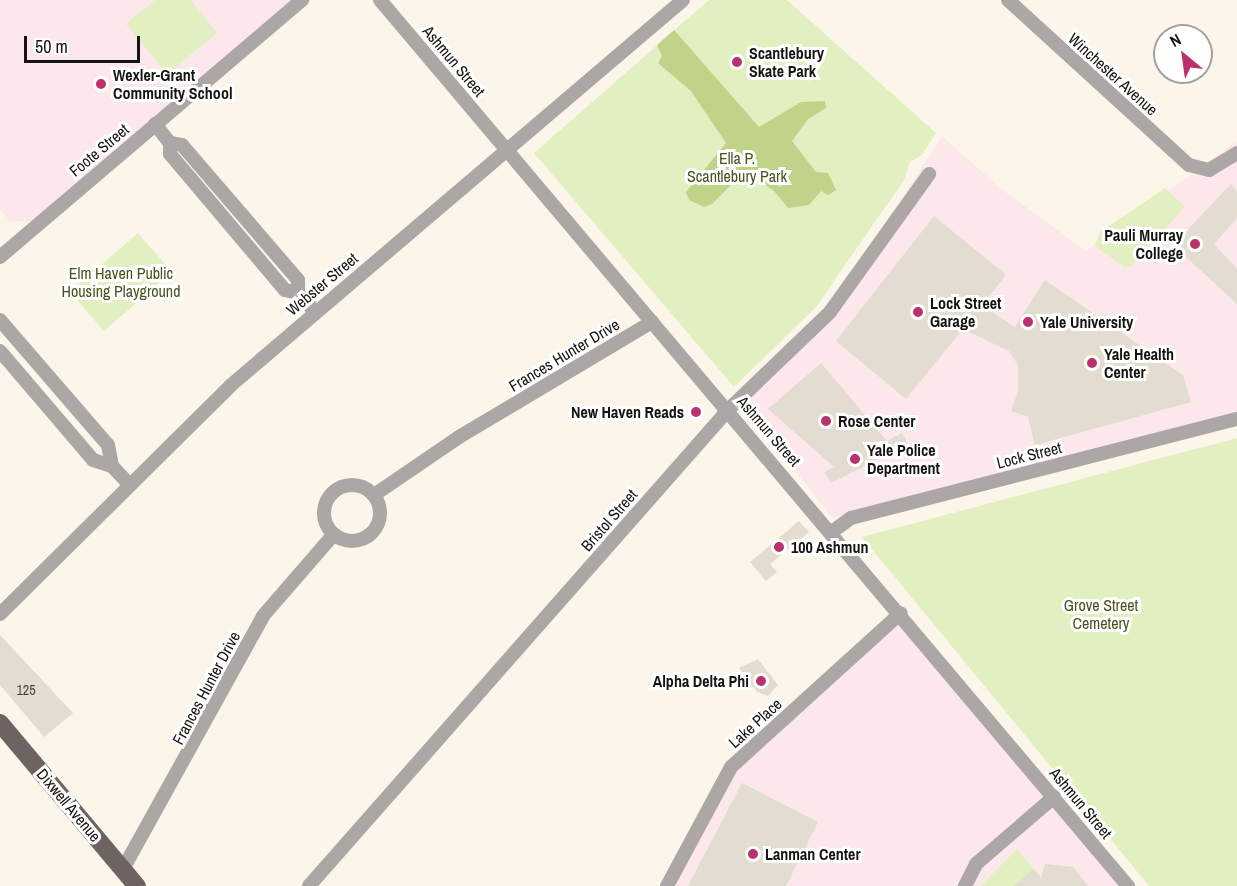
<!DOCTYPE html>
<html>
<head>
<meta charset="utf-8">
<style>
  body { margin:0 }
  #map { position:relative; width:1237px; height:886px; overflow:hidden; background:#fcf6ea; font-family:"Archivo Narrow",sans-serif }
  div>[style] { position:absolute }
  .education>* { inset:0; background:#fce7ea }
  .green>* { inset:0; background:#e2efc1 }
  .forest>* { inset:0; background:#c0d388 }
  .building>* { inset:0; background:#e2dcd1 }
  .street>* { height:14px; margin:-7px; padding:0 7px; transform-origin:7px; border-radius:7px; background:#aca6a5 }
  .street>.ring { margin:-7px; padding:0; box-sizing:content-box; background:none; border:14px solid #aca6a5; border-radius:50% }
  .primary>* { height:18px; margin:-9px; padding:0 9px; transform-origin:9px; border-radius:9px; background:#6e6362 }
  .dots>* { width:16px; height:16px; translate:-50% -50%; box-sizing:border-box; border:3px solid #fff; border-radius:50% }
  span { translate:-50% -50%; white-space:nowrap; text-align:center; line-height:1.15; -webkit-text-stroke:6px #fff; paint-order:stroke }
  .number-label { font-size:14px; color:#494640 }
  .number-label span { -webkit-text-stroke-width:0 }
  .poi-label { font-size:16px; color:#161410; font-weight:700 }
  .left { translate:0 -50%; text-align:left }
  .right { translate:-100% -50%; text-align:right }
  .street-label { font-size:16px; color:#161410 }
  .park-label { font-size:16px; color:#48541e }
  .north { position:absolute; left:1153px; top:24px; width:60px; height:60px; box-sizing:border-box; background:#fff; border:2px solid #a2a19f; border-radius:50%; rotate:331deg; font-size:16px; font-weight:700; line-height:24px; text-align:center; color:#161410 }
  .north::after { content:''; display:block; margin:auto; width:21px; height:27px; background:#bb316c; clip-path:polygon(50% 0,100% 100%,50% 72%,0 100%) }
  .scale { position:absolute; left:24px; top:36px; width:116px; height:27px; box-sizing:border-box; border:3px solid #161410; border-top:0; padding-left:8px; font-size:18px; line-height:21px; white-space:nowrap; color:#161410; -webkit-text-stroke:4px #fff; paint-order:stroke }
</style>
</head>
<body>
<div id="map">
  <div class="education">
    <div style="clip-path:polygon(0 0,302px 0,41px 221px,10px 221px,0 209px)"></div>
    <div style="clip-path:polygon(942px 136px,1000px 188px,1086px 251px,1237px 141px,1237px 419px,832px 518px,740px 399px,826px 314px)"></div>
    <div style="clip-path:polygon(901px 613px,1128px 886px,667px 886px,731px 767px)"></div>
  </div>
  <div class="green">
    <div style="clip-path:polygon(155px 0,191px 0,217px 33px,167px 74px,126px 24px)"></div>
    <div style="clip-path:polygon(709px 0,787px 0,936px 133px,922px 155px,910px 162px,904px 180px,816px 307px,734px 387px,534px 153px)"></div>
    <div style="clip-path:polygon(1165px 188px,1185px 207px,1132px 265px,1124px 267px,1095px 246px,1100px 232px)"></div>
    <div style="clip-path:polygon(138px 233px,172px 272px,104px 331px,70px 292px)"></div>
    <div style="clip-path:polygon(1237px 438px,1237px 886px,1149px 886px,862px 537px)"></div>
    <div style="clip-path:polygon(1017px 849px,1034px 869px,1014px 886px,981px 886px)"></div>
  </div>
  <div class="forest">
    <div style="clip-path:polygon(674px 30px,759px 127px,801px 102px,825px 101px,826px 108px,808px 119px,792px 141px,816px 172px,828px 173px,836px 190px,828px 195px,821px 191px,809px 205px,788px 208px,774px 191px,745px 171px,712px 204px,704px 207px,689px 200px,686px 192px,726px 143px,691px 91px,658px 63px,662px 56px,657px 45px)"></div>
  </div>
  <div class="building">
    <div style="clip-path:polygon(1231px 184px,1237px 192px,1237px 218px,1214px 244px,1237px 269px,1237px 304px,1173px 245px)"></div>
    <div style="clip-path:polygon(934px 216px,1006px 275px,982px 305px,1015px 327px,1045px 280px,1183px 375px,1191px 402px,1035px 445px,1028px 417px,1011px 411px,1018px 391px,1018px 365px,1009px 351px,963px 329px,906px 399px,836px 341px)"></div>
    <div style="clip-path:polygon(821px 363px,887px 441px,902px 433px,908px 444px,831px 483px,825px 472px,834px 467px,768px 409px)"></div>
    <div style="clip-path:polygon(799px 521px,809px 532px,770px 564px,777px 572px,766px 581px,750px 562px)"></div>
    <div style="clip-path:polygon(0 635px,73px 713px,44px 737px,0 685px)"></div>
    <div style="clip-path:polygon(758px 659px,778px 685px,768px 696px,757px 692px,739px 668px)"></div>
    <div style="clip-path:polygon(742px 783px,818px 822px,786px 886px,688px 886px)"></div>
    <div style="clip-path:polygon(1045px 864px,1073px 867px,1088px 886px,1014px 886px,1034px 869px,1041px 878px)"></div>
  </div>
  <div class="street">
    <div style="left:380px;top:0;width:1160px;rotate:49.83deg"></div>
    <div style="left:1008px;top:0;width:245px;rotate:42.4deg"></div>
    <div style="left:1189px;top:165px;width:21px;rotate:14deg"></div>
    <div style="left:1209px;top:170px;width:33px;rotate:-31deg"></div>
    <div style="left:155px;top:124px;width:24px;rotate:52deg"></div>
    <div style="left:170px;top:143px;width:12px;rotate:9deg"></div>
    <div style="left:182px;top:145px;width:178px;rotate:49.3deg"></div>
    <div style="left:298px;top:280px;width:13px;rotate:90deg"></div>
    <div style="left:170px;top:143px;width:11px;rotate:90deg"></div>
    <div style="left:170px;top:154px;width:178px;rotate:49.8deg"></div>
    <div style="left:285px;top:290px;width:13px;rotate:13deg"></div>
    <div style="left:298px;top:293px;width:24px;rotate:48deg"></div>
    <div style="left:0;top:257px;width:397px;rotate:-40.4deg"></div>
    <div style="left:0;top:320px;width:165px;rotate:49.2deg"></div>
    <div style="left:108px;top:445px;width:21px;rotate:79deg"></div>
    <div style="left:0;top:351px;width:143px;rotate:49.5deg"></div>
    <div style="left:93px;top:460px;width:20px;rotate:18deg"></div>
    <div style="left:112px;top:466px;width:26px;rotate:47deg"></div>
    <div class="ring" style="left:324px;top:485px;width:42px;height:42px"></div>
    <div style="left:374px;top:495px;width:103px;rotate:-34.3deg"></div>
    <div style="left:459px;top:437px;width:225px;rotate:-30.8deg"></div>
    <div style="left:833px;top:531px;width:22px;rotate:-36deg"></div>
    <div style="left:851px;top:518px;width:398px;rotate:-14.4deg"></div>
    <div style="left:0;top:614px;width:324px;rotate:-44.7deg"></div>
    <div style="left:230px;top:386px;width:595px;rotate:-40.43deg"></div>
    <div style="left:123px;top:869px;width:289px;rotate:-61deg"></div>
    <div style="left:263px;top:616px;width:108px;rotate:-49.1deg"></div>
    <div style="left:309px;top:886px;width:636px;rotate:-48.64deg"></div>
    <div style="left:729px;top:409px;width:140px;rotate:-43.8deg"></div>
    <div style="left:830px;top:312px;width:170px;rotate:-54.3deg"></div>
    <div style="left:667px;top:886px;width:135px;rotate:-61.7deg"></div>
    <div style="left:731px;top:767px;width:229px;rotate:-42.2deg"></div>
    <div style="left:965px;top:886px;width:25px;rotate:-63deg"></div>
    <div style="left:976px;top:864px;width:103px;rotate:-40.7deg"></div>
  </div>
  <div class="primary">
    <div style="left:0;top:723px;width:213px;rotate:50deg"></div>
  </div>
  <div class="dots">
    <div style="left:737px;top:62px;background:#bb316c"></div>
    <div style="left:101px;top:84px;background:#bb316c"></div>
    <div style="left:1195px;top:244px;background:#bb316c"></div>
    <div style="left:918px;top:312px;background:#bb316c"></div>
    <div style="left:1028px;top:322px;background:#bb316c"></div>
    <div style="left:1092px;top:363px;background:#bb316c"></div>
    <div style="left:696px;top:412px;background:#bb316c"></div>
    <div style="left:826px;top:421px;background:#bb316c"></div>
    <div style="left:855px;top:459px;background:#bb316c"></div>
    <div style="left:779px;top:547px;background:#bb316c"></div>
    <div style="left:761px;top:681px;background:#bb316c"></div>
    <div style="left:753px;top:854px;background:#bb316c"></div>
  </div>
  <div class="number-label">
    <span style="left:26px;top:690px">125</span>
  </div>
  <div class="poi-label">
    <span class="left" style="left:749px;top:62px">Scantlebury<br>Skate Park</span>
    <span class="left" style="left:113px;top:84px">Wexler-Grant<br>Community School</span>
    <span class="right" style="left:1183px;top:244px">Pauli Murray<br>College</span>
    <span class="left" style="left:930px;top:312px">Lock Street<br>Garage</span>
    <span class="left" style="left:1040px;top:322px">Yale University</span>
    <span class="left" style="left:1104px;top:363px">Yale Health<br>Center</span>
    <span class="right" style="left:684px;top:412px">New Haven Reads</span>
    <span class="left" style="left:838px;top:421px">Rose Center</span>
    <span class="left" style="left:867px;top:459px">Yale Police<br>Department</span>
    <span class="left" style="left:791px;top:547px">100 Ashmun</span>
    <span class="right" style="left:749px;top:681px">Alpha Delta Phi</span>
    <span class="left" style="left:765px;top:854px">Lanman Center</span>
  </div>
  <div class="street-label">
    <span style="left:454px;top:61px;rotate:50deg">Ashmun Street</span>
    <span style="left:1113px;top:74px;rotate:42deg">Winchester Avenue</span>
    <span style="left:99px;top:150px;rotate:-40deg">Foote Street</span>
    <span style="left:322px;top:284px;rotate:-40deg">Webster Street</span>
    <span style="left:564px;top:355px;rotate:-31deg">Frances Hunter Drive</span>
    <span style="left:769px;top:431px;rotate:49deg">Ashmun Street</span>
    <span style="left:1029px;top:455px;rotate:-14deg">Lock Street</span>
    <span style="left:609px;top:520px;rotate:-49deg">Bristol Street</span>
    <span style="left:206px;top:688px;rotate:-62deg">Frances Hunter Drive</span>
    <span style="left:755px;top:723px;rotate:-42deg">Lake Place</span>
    <span style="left:1081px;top:803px;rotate:50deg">Ashmun Street</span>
    <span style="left:69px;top:805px;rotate:50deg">Dixwell Avenue</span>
  </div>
  <div class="park-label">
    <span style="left:737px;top:167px">Ella P.<br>Scantlebury Park</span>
    <span style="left:121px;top:282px">Elm Haven Public<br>Housing Playground</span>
    <span style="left:1101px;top:614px">Grove Street<br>Cemetery</span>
  </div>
  <div class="north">N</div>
  <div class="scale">50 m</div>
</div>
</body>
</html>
